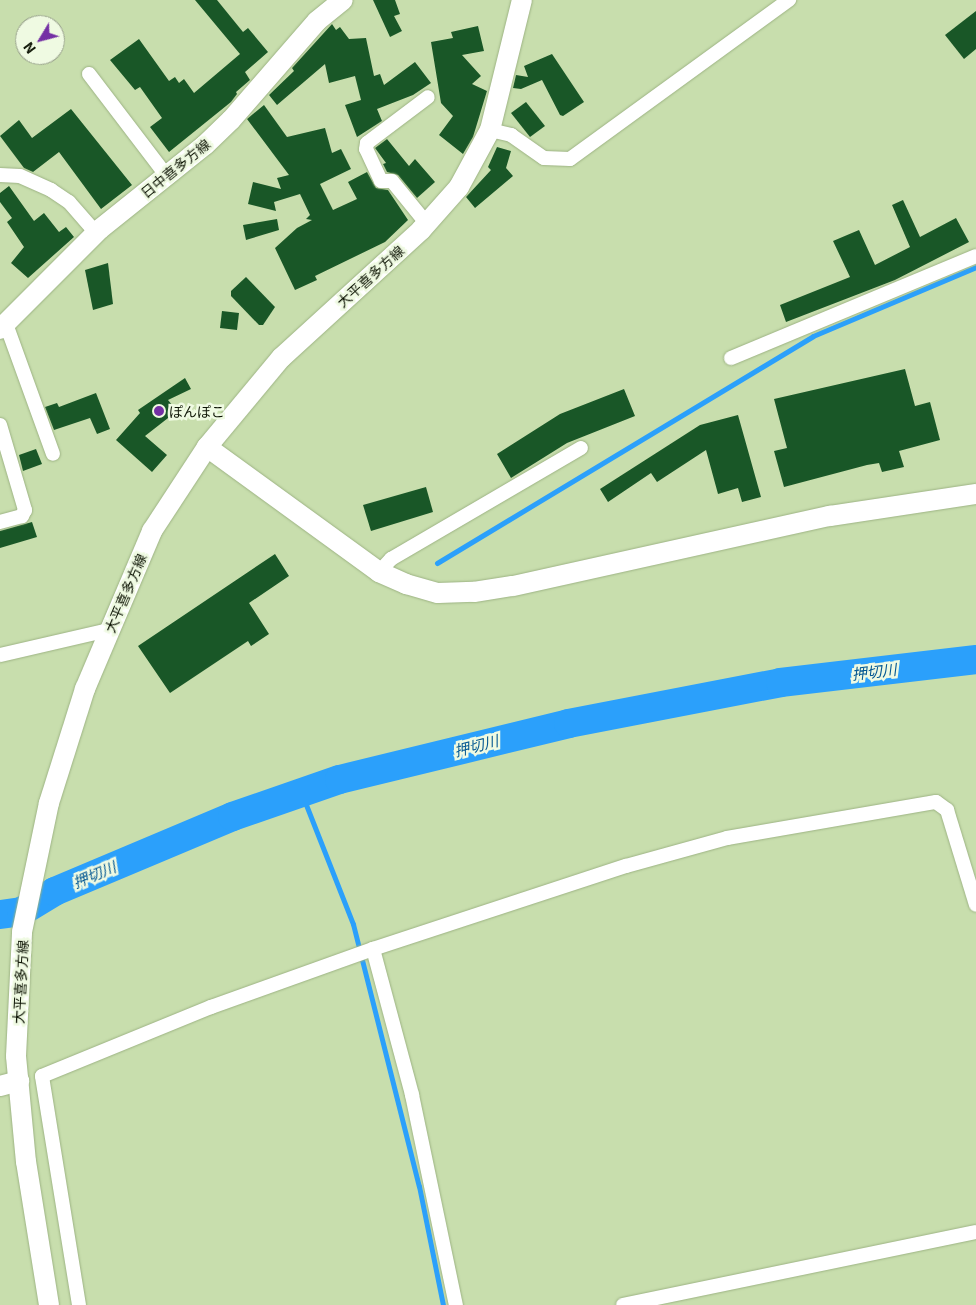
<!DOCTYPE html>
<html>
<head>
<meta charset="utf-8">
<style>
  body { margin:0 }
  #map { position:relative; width:976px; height:1305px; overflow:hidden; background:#c8dead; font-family:Georgia,"Noto Sans JP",serif }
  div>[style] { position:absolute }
  .stream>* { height:5px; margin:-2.5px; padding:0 2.5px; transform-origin:2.5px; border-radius:2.5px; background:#2ba0fb }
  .river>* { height:29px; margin:-14.5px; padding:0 14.5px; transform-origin:14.5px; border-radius:14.5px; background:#2ba0fb }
  .building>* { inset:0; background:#195727 }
  .roads { filter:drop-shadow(0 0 1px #9db384) drop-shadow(0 0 1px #9db384) }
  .street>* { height:14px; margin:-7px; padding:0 7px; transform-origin:7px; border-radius:7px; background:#fff }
  .secondary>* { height:20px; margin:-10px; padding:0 10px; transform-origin:10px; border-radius:10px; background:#fff }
  .dots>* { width:14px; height:14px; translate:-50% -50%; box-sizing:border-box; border:2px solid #effae2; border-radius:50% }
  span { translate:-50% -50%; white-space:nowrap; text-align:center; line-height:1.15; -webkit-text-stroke:5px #effae2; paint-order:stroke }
  .street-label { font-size:14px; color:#0d1404 }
  .poi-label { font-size:14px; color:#0d1404 }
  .left { translate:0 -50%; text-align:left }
  .water-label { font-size:15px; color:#045892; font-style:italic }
  .north { position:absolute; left:15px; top:15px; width:50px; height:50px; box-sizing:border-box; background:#effae2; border:1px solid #959e89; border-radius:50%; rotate:233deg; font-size:14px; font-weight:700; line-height:20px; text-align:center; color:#0d1404 }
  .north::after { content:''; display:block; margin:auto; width:18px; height:22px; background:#7430a4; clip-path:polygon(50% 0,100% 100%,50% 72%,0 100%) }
</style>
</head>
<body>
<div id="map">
  <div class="stream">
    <div style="left:437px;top:563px;width:439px;rotate:-31.1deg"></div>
    <div style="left:813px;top:336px;width:177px;rotate:-22.9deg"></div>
    <div style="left:301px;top:792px;width:142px;rotate:68.5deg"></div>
    <div style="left:353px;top:924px;width:270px;rotate:75.9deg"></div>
    <div style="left:419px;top:1186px;width:121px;rotate:78.6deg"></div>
  </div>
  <div class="river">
    <div style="left:0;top:914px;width:21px;rotate:-8deg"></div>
    <div style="left:21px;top:911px;width:39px;rotate:-31deg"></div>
    <div style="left:54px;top:891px;width:193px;rotate:-22.8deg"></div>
    <div style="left:232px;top:816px;width:113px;rotate:-19.1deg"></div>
    <div style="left:339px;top:779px;width:236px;rotate:-13.7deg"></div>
    <div style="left:568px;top:723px;width:216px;rotate:-10.9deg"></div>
    <div style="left:780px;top:682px;width:197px;rotate:-6.7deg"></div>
  </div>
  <div class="building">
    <div style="clip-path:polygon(195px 0,217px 0,243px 32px,248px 28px,268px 52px,245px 72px,250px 80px,236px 92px,237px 94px,231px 102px,169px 152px,150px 127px,162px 118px,140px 87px,135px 90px,110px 60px,139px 39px,169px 81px,175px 77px,179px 83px,184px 79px,194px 93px,240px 54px)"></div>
    <div style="clip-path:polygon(373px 0,395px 0,400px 14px,394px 16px,402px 31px,390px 37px)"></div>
    <div style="clip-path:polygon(976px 11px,976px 49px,964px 59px,945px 35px)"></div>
    <div style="clip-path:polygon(332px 24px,336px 30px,340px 27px,349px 39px,366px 38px,374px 76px,380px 74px,384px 85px,415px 62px,431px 83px,413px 95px,377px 109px,382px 121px,357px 137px,345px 105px,361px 100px,355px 76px,329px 83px,325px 64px,277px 105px,269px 95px,294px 71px,292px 68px)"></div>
    <div style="clip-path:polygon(478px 26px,484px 51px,462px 55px,481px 76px,472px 84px,487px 91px,473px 137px,463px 154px,439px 135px,453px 116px,441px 103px,431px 42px,453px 38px,451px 32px)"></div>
    <div style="clip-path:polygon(552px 54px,584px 102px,563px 116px,560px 115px,542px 80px,521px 89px,513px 88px,516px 75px,528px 77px,524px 66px)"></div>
    <div style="clip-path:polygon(526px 102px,545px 126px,530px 137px,511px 113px)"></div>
    <div style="clip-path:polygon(264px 105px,287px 137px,325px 128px,332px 153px,341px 149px,351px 169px,320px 184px,333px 210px,357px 199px,348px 182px,367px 172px,376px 188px,388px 190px,408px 220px,385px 242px,315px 276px,317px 280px,295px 290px,275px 248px,297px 228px,312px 220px,306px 219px,310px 215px,300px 194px,274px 202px,276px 211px,248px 204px,253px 182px,281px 189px,277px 178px,289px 175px,247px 119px)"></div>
    <div style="clip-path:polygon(71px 109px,132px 185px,101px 209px,59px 152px,33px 172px,24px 168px,0 136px,19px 120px,32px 138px)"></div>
    <div style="clip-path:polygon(387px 139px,409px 166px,415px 159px,435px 182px,417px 198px,398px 175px,387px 172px,383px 164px,386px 163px,375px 148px)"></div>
    <div style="clip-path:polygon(497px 147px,511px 151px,506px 168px,513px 176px,475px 208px,466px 197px,491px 170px,488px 167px)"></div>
    <div style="clip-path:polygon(9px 186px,34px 221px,44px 213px,59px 232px,66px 227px,74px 237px,28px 278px,11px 263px,24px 247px,7px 222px,12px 218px,0 202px,0 193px)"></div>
    <div style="clip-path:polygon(903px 200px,920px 237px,956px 218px,969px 242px,895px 280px,786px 322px,780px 305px,850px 277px,833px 241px,859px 230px,875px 265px,910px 247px,892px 205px)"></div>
    <div style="clip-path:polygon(277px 219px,279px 230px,246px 240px,243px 225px)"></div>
    <div style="clip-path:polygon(108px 263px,113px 304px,93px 310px,85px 270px)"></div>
    <div style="clip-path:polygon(246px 277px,275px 307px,263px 325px,259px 325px,231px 296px,231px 291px)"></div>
    <div style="clip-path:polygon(222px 311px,239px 313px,237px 330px,220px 328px)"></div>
    <div style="clip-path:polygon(905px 369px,915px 406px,930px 402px,940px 440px,899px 451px,904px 467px,882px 472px,879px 463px,867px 465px,784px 487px,774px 451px,787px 448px,774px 399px)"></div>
    <div style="clip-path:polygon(185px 378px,191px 389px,168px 400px,177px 411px,145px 436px,167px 455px,152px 472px,116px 440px,140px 413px,138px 410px)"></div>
    <div style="clip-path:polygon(624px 389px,635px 416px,567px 443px,511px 478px,497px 454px,560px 414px)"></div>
    <div style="clip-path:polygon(96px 393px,110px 429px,97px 434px,90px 418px,54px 430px,45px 407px,57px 403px,59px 407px)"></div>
    <div style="clip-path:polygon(738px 415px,761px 497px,742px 502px,738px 488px,718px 494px,706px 450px,657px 482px,651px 473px,608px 502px,600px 489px,700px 425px)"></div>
    <div style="clip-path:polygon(36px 449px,42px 464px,23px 471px,19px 455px)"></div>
    <div style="clip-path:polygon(426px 487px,433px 512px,371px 531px,363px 505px)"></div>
    <div style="clip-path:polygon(32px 522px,37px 537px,0 548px,0 531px)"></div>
    <div style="clip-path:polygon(275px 554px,289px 576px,249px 603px,269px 634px,251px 646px,248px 641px,170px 693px,138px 646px)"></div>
  </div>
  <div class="roads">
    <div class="street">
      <div style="left:89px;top:74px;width:127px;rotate:52.7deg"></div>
      <div style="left:490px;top:130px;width:22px;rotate:13deg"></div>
      <div style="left:511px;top:135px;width:40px;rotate:34.9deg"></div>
      <div style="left:544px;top:158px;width:26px;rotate:2deg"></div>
      <div style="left:570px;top:159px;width:271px;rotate:-36deg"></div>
      <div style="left:0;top:175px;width:20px;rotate:3deg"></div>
      <div style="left:20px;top:176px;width:34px;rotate:24deg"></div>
      <div style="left:51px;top:190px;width:22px;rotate:34deg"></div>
      <div style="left:69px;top:202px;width:41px;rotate:48.9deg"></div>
      <div style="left:427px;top:224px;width:55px;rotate:-129.1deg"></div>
      <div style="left:392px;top:181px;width:11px;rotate:180deg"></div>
      <div style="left:381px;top:181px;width:35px;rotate:-115deg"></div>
      <div style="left:366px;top:149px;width:6px;rotate:-81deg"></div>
      <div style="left:367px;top:143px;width:76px;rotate:-37deg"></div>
      <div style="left:6px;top:324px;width:138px;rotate:70.1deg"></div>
      <div style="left:731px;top:358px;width:265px;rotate:-22.6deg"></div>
      <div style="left:0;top:425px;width:89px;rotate:73.6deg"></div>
      <div style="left:25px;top:510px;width:7px;rotate:117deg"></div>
      <div style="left:22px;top:516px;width:23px;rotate:165deg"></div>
      <div style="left:379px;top:572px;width:18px;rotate:-47deg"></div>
      <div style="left:391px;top:559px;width:220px;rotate:-30.3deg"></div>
      <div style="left:0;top:655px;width:111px;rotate:-13deg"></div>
      <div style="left:373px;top:949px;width:151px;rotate:75deg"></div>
      <div style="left:412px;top:1095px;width:215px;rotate:78.2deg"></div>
      <div style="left:79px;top:1305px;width:232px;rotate:-99.2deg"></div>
      <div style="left:42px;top:1076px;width:183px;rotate:-22.2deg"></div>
      <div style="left:211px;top:1007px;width:172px;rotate:-19.7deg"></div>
      <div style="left:373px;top:949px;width:266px;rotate:-18.2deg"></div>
      <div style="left:626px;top:866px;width:105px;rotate:-15.5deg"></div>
      <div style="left:727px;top:838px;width:212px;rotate:-9.8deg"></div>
      <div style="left:936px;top:802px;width:14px;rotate:36deg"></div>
      <div style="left:947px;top:810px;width:99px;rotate:73deg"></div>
      <div style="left:623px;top:1305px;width:360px;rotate:-11.7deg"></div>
    </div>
    <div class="secondary">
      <div style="left:0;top:329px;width:141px;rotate:-45deg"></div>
      <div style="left:100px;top:229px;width:134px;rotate:-38.7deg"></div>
      <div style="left:205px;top:145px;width:36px;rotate:-44deg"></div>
      <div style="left:231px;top:120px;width:131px;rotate:-49deg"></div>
      <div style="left:317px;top:21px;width:33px;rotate:-39deg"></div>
      <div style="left:207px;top:447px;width:213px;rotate:36deg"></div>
      <div style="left:379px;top:572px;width:30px;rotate:24deg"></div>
      <div style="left:406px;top:584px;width:33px;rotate:16deg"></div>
      <div style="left:438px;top:593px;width:36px;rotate:-2deg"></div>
      <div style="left:474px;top:592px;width:39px;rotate:-9deg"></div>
      <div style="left:513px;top:586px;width:325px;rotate:-12.5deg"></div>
      <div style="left:830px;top:516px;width:148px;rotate:-8.6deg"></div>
      <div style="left:0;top:1086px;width:20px;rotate:-15deg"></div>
      <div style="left:49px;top:1305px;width:145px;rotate:-99.1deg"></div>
      <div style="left:26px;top:1162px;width:106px;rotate:-95.4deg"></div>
      <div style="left:16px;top:1056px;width:124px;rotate:-87.2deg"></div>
      <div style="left:22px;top:932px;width:132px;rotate:-78.2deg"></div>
      <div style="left:49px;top:803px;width:120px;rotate:-72.5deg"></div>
      <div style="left:85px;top:689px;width:172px;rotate:-67deg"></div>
      <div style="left:152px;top:531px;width:100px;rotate:-56.8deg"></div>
      <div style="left:207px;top:447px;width:116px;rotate:-50.3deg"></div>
      <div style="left:281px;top:358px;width:190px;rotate:-42.4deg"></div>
      <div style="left:421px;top:230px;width:57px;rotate:-48.5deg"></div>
      <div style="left:459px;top:187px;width:65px;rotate:-61.5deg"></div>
      <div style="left:490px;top:130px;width:134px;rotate:-76.2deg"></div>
    </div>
  </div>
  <div class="dots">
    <div style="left:159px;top:411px;background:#7430a4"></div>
  </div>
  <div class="street-label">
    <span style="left:175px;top:168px;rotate:-39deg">日中喜多方線</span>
    <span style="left:370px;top:276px;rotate:-42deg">大平喜多方線</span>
    <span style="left:125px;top:593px;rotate:-67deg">大平喜多方線</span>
    <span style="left:20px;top:982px;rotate:-87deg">大平喜多方線</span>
  </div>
  <div class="poi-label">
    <span class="left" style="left:169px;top:411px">ぽんぽこ</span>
  </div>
  <div class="water-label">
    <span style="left:874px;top:671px;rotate:-7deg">押切川</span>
    <span style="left:476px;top:745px;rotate:-14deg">押切川</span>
    <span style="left:94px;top:874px;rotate:-23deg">押切川</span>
  </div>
  <div class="north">N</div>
</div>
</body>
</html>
